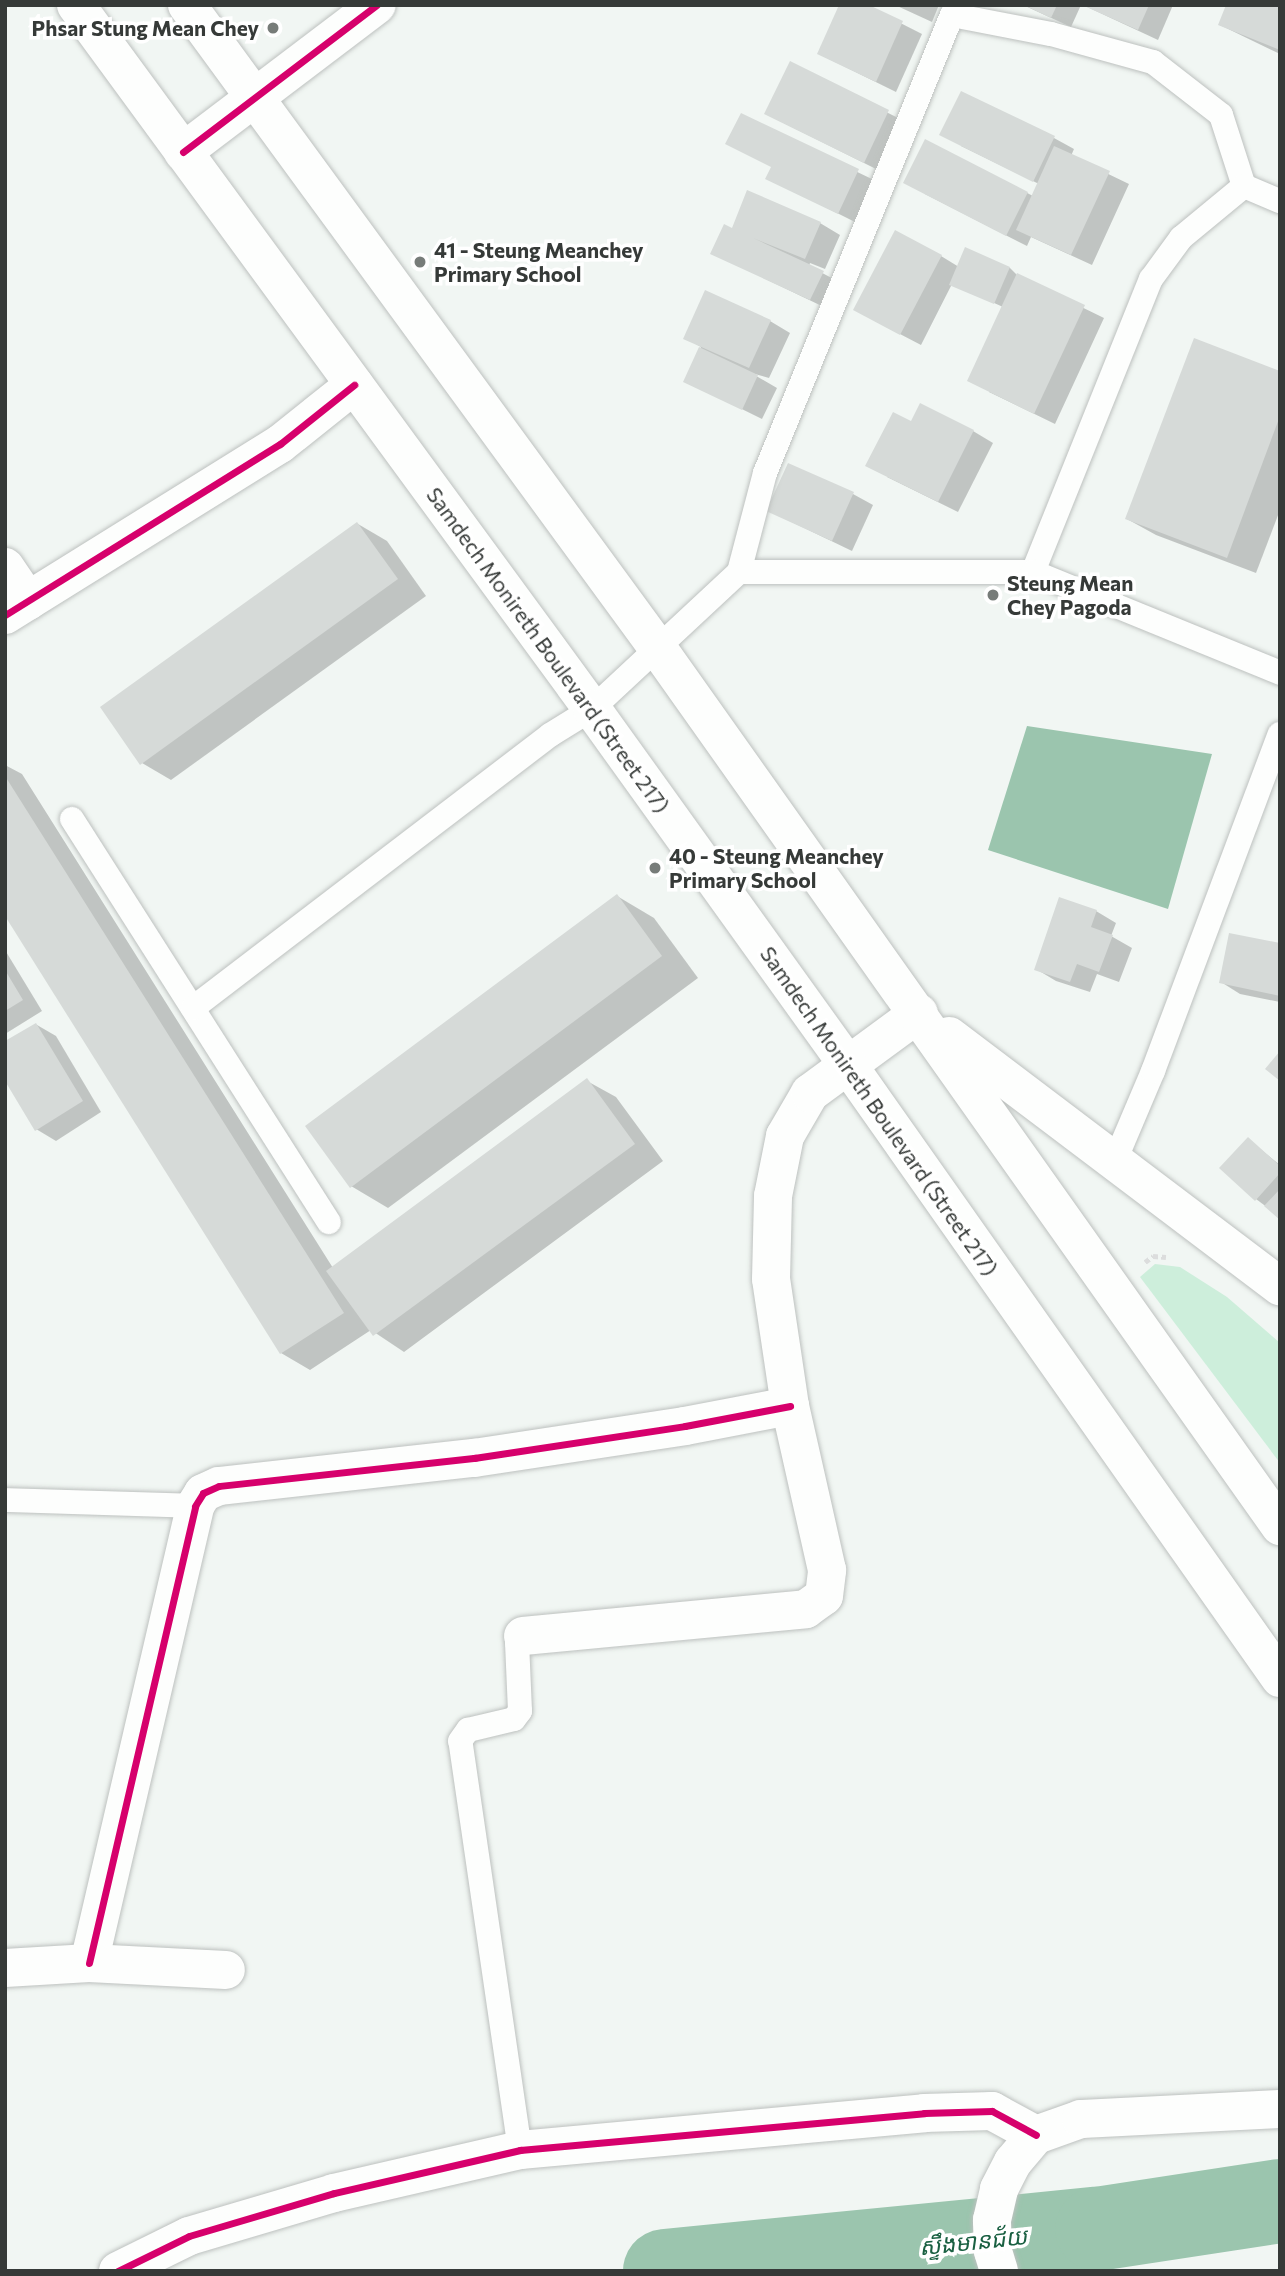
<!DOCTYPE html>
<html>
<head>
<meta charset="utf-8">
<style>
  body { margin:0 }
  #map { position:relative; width:1285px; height:2276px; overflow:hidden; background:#f1f6f3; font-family:Commissioner,"Noto Sans Khmer",sans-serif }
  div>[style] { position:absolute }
  .green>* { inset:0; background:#cdeedb }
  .water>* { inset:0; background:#9bc5ae }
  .shadow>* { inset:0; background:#0003 }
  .river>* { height:84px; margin:-42px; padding:0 42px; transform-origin:42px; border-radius:42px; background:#9bc5ae }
  .building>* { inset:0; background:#d6dad8 }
  .path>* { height:4.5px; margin-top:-2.25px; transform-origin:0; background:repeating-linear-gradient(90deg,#dcdddd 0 5px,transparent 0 8.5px) }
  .roads { filter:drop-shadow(0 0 2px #bdc1bf) drop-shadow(0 0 2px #bdc1bf) }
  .lane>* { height:24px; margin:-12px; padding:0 12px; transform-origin:12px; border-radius:12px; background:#fdfefd }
  .street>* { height:38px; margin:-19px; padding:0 19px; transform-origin:19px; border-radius:19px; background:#fdfefd }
  .primary>* { height:38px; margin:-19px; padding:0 19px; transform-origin:19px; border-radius:19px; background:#fdfefd }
  .cycleway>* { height:7px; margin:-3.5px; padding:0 3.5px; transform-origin:3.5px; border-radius:3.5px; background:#d6006c }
  .dots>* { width:19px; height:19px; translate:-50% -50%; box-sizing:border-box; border:4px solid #fff; border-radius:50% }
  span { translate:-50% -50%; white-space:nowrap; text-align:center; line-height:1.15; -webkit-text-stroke:7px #fff; paint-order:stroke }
  .poi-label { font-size:21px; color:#363a38; font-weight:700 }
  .right { translate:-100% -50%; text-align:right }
  .left { translate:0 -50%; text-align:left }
  .street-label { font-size:21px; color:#363a38 }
  .water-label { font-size:23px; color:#1a6042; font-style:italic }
  .frame { position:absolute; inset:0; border:7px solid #363a38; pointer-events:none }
</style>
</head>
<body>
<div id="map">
  <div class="green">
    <div style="clip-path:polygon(1155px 1264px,1180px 1267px,1227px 1297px,1280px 1343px,1280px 1463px,1140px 1277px)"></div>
  </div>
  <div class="water">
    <div style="clip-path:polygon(1027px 726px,1212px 754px,1168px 909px,988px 850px)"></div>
  </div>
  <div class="shadow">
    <div style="clip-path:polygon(865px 5px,922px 34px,896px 92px,819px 54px)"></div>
    <div style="clip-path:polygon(895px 5px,939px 5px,932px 22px)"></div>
    <div style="clip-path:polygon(1023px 5px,1081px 5px,1071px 27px)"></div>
    <div style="clip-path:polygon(1083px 5px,1173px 5px,1158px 40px)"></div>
    <div style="clip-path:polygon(1280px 5px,1280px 54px,1220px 25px)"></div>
    <div style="clip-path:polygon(791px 64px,908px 123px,884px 173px,766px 114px)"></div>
    <div style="clip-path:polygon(962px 93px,1054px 138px,1074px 149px,1071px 156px,1129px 184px,1092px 265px,1031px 237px,1027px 246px,925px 194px,926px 141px,1033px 196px,1039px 184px,961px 146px)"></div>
    <div style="clip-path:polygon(785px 137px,878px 182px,859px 224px,767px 178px)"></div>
    <div style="clip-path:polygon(820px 223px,840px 235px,825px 269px,810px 263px,809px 266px,843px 284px,830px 310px,712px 253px,732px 230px)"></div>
    <div style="clip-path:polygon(966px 250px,1010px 268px,1018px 276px,1104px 318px,1055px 424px,989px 392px,1003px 307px,952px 284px,921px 345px,875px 321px,941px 256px,959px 267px)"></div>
    <div style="clip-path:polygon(770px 321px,790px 333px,769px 378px,751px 373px,777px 388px,762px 419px,685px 381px,701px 347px,685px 338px)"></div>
    <div style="clip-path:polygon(1280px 373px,1280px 510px,1256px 573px,1156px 535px,1127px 519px)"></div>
    <div style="clip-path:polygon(973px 431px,993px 443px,958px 512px,887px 477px)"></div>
    <div style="clip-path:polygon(853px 494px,873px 505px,852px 551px,769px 511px)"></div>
    <div style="clip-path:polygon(358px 524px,387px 541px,426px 596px,171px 780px,142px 763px)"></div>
    <div style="clip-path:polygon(5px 765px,22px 774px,333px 1268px,587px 1081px,616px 1097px,663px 1161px,404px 1352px,371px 1330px,310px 1370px,281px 1353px,5px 913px)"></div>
    <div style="clip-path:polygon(617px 896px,654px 918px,698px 978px,388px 1208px,351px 1186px)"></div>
    <div style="clip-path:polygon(1096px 911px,1116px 923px,1111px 936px,1132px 948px,1119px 982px,1097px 974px,1090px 992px,1056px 981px,1036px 969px)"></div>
    <div style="clip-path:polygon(1280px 945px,1280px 1002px,1240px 994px,1221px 982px)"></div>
    <div style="clip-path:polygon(5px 950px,42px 1011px,5px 1034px)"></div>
    <div style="clip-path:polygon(37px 1025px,56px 1036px,101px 1112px,56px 1141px,36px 1129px)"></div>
    <div style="clip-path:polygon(1248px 1139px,1280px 1165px,1280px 1217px,1256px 1199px)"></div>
  </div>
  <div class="river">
    <div style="left:665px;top:2271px;width:434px;rotate:-5.6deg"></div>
    <div style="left:1097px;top:2229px;width:185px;rotate:-8.7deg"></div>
  </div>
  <div class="building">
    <div style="clip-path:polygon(839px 5px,869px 5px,903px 21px,876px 82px,817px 54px)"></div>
    <div style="clip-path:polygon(1024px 5px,1057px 5px,1051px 18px)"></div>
    <div style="clip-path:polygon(1082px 5px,1149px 5px,1138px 30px)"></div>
    <div style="clip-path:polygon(1226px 5px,1280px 5px,1280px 50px,1218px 25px)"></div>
    <div style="clip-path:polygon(790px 61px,889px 110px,864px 163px,764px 114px)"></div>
    <div style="clip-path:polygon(961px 91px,1055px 136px,1033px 182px,939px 135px)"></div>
    <div style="clip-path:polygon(741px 113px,859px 169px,838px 214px,765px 179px,771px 167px,725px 144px)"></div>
    <div style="clip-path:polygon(925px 139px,1028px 192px,1006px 236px,903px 183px)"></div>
    <div style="clip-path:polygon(1054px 146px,1110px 171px,1071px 255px,1016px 230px)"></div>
    <div style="clip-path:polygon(747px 190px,821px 222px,805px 259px,753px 238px,824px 271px,810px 300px,710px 254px,724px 224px,732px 228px)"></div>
    <div style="clip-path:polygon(895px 230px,942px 255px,900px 335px,853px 310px)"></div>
    <div style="clip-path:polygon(965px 247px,1010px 267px,994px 304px,949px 285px)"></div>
    <div style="clip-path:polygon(1017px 273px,1085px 305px,1034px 414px,967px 381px)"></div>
    <div style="clip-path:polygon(705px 290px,771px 320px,749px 368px,683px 339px)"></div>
    <div style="clip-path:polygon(1194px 338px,1280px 371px,1280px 416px,1227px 558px,1125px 519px)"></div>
    <div style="clip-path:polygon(699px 347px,758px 375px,742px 410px,683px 382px)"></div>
    <div style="clip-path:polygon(920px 403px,974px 430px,938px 502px,865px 466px,893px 412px,911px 421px)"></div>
    <div style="clip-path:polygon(788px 463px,854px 492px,832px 541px,766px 511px)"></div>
    <div style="clip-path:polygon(357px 522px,398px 579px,140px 765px,100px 707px)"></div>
    <div style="clip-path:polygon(5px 776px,344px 1313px,280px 1354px,5px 916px)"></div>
    <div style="clip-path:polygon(617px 894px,662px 956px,350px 1188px,305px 1126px)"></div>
    <div style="clip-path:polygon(1059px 897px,1097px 910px,1091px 927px,1113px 935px,1099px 972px,1077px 964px,1070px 982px,1034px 970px)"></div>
    <div style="clip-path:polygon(1229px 933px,1280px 943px,1280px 996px,1219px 983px)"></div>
    <div style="clip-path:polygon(5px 970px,23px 1000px,5px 1011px)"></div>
    <div style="clip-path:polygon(36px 1023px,83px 1101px,35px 1131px,5px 1081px,5px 1041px)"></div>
    <div style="clip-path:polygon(1280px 1051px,1280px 1081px,1265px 1069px)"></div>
    <div style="clip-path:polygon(587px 1078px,635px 1144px,373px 1336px,326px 1271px)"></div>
    <div style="clip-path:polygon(1248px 1137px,1280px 1166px,1280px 1173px,1255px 1201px,1219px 1168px)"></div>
    <div style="clip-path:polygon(1280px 1189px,1280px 1220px,1264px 1206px)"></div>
  </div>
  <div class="path">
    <div style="left:1145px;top:1262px;width:10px;rotate:-37deg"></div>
    <div style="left:1153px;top:1256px;width:13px;rotate:4deg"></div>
  </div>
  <div class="roads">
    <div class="lane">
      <div style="left:739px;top:572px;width:102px;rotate:-75.3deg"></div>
      <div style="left:765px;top:473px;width:495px;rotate:-67.8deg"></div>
      <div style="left:952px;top:15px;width:101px;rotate:10.9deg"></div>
      <div style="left:1051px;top:34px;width:106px;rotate:15.4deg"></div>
      <div style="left:1153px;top:62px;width:86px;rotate:37.9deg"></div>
      <div style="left:1221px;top:115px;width:75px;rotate:72.1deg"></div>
      <div style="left:1033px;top:572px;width:316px;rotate:-68.1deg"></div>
      <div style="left:1151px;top:279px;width:51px;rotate:-53.8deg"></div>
      <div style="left:1181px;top:238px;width:82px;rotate:-39.5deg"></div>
      <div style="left:1244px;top:186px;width:39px;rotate:23deg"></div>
      <div style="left:72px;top:819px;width:478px;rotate:57.5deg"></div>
      <div style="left:193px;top:1008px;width:449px;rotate:-37.4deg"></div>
      <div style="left:550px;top:735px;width:49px;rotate:-31.8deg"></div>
      <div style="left:592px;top:709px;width:201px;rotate:-43deg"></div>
      <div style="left:739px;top:572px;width:294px"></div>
      <div style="left:1033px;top:572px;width:267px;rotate:22.2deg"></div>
      <div style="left:1114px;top:1163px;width:100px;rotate:-67deg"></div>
      <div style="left:1153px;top:1071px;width:360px;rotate:-69.4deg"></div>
      <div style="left:5px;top:1500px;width:190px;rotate:1.8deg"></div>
      <div style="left:520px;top:2150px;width:413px;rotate:-98.3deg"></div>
      <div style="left:460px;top:1741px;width:14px;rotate:-54deg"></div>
      <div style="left:468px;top:1730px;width:47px;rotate:-13.4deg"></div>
      <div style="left:514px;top:1719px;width:10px;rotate:-53deg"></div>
      <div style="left:520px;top:1711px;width:68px;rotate:-92.5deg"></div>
      <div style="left:517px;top:1643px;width:9px;rotate:-49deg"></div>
    </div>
    <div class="street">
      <div style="left:183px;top:152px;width:243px;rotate:-37.2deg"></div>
      <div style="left:5px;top:567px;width:41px;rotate:55.9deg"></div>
      <div style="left:5px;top:615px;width:324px;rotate:-31.9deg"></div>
      <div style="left:280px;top:444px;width:95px;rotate:-38.6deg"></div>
      <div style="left:523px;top:1636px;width:284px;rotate:-5.4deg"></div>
      <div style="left:806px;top:1609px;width:22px;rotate:-36deg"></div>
      <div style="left:824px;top:1596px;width:26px;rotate:-83deg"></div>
      <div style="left:827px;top:1570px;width:168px;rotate:-102.7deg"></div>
      <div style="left:790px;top:1406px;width:128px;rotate:-98.5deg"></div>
      <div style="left:771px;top:1279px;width:83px;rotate:-88.6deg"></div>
      <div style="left:773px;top:1196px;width:61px;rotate:-78.7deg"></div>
      <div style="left:785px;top:1136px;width:50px;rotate:-59.8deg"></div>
      <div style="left:810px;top:1093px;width:135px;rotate:-36.3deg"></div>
      <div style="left:89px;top:1963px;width:469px;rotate:-76.9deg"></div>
      <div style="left:195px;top:1506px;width:15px;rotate:-58deg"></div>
      <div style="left:203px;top:1493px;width:17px;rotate:-24deg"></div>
      <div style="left:219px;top:1486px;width:257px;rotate:-6.3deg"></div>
      <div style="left:474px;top:1458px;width:213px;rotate:-8.6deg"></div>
      <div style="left:685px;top:1426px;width:107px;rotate:-10.8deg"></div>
      <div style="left:5px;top:1968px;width:84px;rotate:-3.4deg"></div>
      <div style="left:89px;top:1963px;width:137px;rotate:2.9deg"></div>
      <div style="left:118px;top:2271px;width:79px;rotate:-26.2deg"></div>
      <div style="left:189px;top:2236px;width:151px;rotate:-16.5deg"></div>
      <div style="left:334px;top:2193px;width:191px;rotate:-13deg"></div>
      <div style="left:520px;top:2150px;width:406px;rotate:-5.2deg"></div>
      <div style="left:924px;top:2113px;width:68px;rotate:-1.7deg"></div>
      <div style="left:992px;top:2111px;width:50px;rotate:28.6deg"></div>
    </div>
    <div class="primary">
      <div style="left:76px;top:5px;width:873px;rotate:53.76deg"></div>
      <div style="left:592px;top:709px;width:438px;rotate:54.3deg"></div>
      <div style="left:848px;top:1065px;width:750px;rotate:54.83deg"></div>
      <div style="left:187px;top:5px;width:799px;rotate:53.8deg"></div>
      <div style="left:659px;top:650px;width:1074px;rotate:54.67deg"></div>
      <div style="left:949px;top:1036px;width:415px;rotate:37.1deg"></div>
      <div style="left:999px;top:2271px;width:21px;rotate:-107deg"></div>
      <div style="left:993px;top:2251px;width:31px;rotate:-92deg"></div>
      <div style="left:992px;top:2220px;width:32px;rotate:-77deg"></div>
      <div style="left:999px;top:2189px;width:30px;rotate:-63deg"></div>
      <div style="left:1013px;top:2162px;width:35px;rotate:-50deg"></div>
      <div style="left:1036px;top:2135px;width:48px;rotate:-19.6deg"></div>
      <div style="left:1081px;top:2119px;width:199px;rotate:-2.9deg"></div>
    </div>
  </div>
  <div class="cycleway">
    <div style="left:183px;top:152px;width:243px;rotate:-37.2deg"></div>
    <div style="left:5px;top:615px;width:324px;rotate:-31.9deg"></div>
    <div style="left:280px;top:444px;width:95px;rotate:-38.6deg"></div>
    <div style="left:89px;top:1963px;width:469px;rotate:-76.9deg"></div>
    <div style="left:195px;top:1506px;width:15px;rotate:-58deg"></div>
    <div style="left:203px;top:1493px;width:17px;rotate:-24deg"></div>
    <div style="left:219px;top:1486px;width:257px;rotate:-6.3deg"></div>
    <div style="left:474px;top:1458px;width:213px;rotate:-8.6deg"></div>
    <div style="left:685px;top:1426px;width:107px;rotate:-10.8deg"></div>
    <div style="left:118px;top:2271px;width:79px;rotate:-26.2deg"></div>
    <div style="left:189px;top:2236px;width:151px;rotate:-16.5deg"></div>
    <div style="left:334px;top:2193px;width:191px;rotate:-13deg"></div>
    <div style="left:520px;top:2150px;width:406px;rotate:-5.2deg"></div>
    <div style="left:924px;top:2113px;width:68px;rotate:-1.7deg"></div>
    <div style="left:992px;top:2111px;width:50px;rotate:28.6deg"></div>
  </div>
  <div class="dots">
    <div style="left:273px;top:28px;background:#777c79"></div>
    <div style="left:420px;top:262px;background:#777c79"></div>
    <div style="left:993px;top:595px;background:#777c79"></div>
    <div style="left:655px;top:868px;background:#777c79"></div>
  </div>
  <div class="poi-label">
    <span class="right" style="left:259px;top:28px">Phsar Stung Mean Chey</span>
    <span class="left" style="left:434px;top:262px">41 - Steung Meanchey<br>Primary School</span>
    <span class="left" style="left:1007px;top:595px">Steung Mean<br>Chey Pagoda</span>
    <span class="left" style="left:669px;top:868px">40 - Steung Meanchey<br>Primary School</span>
  </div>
  <div class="street-label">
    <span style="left:548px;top:650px;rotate:54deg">Samdech Monireth Boulevard (Street 217)</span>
    <span style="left:879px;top:1111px;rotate:55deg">Samdech Monireth Boulevard (Street 217)</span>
  </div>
  <div class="water-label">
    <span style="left:973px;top:2241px;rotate:-6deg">ស្ទឹងមានជ័យ</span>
  </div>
  <div class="frame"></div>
</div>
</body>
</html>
